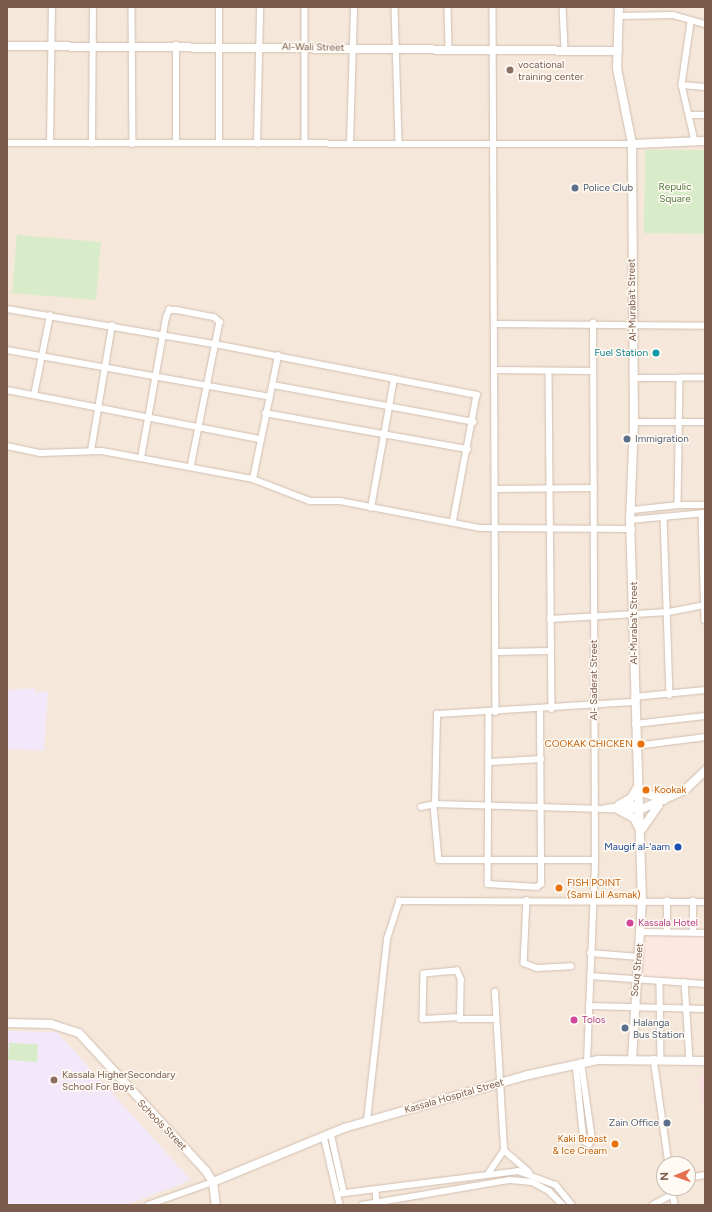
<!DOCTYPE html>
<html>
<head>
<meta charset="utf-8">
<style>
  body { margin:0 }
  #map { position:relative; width:712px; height:1212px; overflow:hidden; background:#fdf6ec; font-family:Figtree,sans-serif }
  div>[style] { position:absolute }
  .residential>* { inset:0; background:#f5e8da }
  .commercial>* { inset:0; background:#fde8e0 }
  .education>* { inset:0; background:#f3e8fa }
  .medical>* { inset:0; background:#fbdfe3 }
  .green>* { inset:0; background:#d8ecc9 }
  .roads { filter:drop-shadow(0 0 1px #d1beb0) drop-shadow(0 0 1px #d1beb0) }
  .street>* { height:5.5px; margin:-2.75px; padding:0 2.75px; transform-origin:2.75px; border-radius:2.75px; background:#fff }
  .secondary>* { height:8px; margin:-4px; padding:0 4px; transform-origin:4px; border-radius:4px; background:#fff }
  .dots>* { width:11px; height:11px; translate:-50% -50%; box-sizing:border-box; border:2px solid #fffaf3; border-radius:50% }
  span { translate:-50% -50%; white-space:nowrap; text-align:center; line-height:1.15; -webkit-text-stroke:3px #fffaf3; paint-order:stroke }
  .street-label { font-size:10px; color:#7a5c4d }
  .education-label { font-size:10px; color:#785e54 }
  .left { translate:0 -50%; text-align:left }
  .park-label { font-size:10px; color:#537a41 }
  .service-label { font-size:10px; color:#4e5e75 }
  .right { translate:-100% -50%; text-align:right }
  .culture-label { font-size:10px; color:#0d838f }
  .food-label { font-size:10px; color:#c56008 }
  .transit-label { font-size:10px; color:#164399 }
  .hotel-label { font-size:10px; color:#b23c85 }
  .frame { position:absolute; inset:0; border:8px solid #7a5c4d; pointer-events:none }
  .north { position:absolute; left:656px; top:1156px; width:40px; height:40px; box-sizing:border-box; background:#fffaf3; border:1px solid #cabbb1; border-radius:50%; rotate:268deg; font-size:11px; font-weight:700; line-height:16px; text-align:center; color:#7a5c4d }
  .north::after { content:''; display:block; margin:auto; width:14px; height:18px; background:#e76f51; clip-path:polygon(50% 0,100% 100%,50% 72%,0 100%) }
</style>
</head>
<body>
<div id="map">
  <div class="residential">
    <div style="clip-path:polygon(evenodd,7px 7px,705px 7px,705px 1205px,7px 1205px,7px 7px,664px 1164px,688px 1164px,688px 1188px,664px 1188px,664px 1164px)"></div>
  </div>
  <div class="commercial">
    <div style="clip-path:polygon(645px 934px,705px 936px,705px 981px,643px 980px)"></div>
  </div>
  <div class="education">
    <div style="clip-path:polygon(35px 688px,35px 693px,48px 691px,44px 751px,7px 749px,7px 690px)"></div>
    <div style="clip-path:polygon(7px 1031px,57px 1032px,191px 1180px,127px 1205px,7px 1205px)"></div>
  </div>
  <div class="medical">
    <div style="clip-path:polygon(699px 1077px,705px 1077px,705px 1120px)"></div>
  </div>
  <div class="green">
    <div style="clip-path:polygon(645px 150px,705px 150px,705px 234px,644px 233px)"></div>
    <div style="clip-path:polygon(17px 235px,101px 242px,96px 300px,12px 293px)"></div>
    <div style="clip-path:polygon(9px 1043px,38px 1044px,37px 1062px,8px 1060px)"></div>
  </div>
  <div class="roads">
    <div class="street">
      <div style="left:132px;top:7px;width:137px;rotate:89.6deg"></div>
      <div style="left:305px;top:7px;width:136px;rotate:90deg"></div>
      <div style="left:395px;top:7px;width:136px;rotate:88.3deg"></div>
      <div style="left:448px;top:7px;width:42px;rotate:88.6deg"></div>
      <div style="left:493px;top:7px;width:705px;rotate:89.76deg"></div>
      <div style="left:563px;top:7px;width:43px;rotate:87.3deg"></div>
      <div style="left:619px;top:16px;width:54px;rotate:-1.1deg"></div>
      <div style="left:673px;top:15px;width:33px;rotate:16deg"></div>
      <div style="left:691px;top:23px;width:63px;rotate:98.3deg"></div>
      <div style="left:682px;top:85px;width:57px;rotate:76.9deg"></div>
      <div style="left:682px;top:85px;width:23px;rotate:5deg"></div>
      <div style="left:689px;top:115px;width:16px"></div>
      <div style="left:7px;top:143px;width:625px;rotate:0.09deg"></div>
      <div style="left:50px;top:143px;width:136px;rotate:-89.2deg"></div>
      <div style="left:219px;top:143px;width:136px;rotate:-90deg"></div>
      <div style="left:350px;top:143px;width:136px;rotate:-88.3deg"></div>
      <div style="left:92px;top:144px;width:137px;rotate:-89.6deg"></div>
      <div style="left:176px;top:144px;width:99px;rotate:-90deg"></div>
      <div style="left:257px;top:144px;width:137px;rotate:-88.7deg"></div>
      <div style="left:7px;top:309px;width:211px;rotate:9.6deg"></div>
      <div style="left:215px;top:344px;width:267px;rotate:11deg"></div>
      <div style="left:477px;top:395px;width:130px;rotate:100.6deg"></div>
      <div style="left:494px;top:324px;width:211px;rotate:0.5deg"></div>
      <div style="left:7px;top:350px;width:267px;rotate:10.1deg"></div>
      <div style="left:494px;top:370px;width:99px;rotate:0.6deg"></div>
      <div style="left:549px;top:371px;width:338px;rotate:89.5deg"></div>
      <div style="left:634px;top:378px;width:46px"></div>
      <div style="left:705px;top:378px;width:25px;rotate:180deg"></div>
      <div style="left:680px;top:378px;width:127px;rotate:90.9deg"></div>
      <div style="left:678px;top:505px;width:27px"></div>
      <div style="left:273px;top:385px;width:204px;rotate:10.4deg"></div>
      <div style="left:7px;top:390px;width:258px;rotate:11deg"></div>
      <div style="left:34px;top:395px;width:81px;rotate:-78.6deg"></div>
      <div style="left:265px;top:413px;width:206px;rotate:10.1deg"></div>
      <div style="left:634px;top:422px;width:71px"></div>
      <div style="left:7px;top:446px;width:34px;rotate:12deg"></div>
      <div style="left:40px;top:453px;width:62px;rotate:-1.8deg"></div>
      <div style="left:102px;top:451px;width:154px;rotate:10.5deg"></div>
      <div style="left:253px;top:479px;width:61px;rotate:21.1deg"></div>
      <div style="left:310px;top:501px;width:30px"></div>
      <div style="left:340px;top:501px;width:143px;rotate:10.9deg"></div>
      <div style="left:480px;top:528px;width:152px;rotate:0.4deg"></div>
      <div style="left:91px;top:451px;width:127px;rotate:-80.5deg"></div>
      <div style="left:141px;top:458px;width:142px;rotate:-79.9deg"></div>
      <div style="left:166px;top:318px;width:9px;rotate:-69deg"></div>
      <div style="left:169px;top:310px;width:8px"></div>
      <div style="left:177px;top:310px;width:38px;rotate:11deg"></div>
      <div style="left:214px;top:317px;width:8px;rotate:40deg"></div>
      <div style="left:220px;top:322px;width:148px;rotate:101.3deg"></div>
      <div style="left:253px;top:479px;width:126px;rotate:-78.5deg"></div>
      <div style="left:495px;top:489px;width:99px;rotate:-0.6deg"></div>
      <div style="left:371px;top:508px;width:131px;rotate:-79.9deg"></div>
      <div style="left:633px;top:510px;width:45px;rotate:-6.3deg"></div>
      <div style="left:702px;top:513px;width:107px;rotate:88.4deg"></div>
      <div style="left:664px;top:517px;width:178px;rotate:88.1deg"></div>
      <div style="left:630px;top:520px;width:75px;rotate:-5.3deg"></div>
      <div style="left:550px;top:619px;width:119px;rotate:-3.4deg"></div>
      <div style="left:669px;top:612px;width:37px;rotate:-11deg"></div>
      <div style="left:497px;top:652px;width:53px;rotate:-1.1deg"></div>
      <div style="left:634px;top:697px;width:71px;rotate:-5.6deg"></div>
      <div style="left:489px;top:713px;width:171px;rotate:90.3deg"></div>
      <div style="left:488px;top:884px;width:49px;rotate:3.5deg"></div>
      <div style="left:537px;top:887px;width:5px;rotate:-37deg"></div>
      <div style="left:541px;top:884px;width:23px;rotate:-90deg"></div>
      <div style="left:541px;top:861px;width:151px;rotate:-90.4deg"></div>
      <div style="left:635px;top:724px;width:70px;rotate:-6.5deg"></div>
      <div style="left:636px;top:746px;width:70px;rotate:-7.4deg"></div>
      <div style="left:490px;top:762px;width:51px;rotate:-3.4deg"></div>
      <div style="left:435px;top:804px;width:90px;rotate:-88.7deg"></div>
      <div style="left:437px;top:714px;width:197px;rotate:-3.5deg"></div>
      <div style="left:421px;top:807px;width:14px;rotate:-12deg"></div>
      <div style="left:435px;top:804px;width:204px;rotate:1.7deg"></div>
      <div style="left:434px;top:807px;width:53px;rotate:84.6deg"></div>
      <div style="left:439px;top:860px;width:156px"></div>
      <div style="left:606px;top:808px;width:33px;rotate:-7deg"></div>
      <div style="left:527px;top:900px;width:63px;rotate:92.7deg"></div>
      <div style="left:524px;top:963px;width:14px;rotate:21deg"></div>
      <div style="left:537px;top:968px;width:34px;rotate:-3deg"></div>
      <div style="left:640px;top:932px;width:65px;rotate:0.9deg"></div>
      <div style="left:667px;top:932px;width:31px;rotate:-90deg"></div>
      <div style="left:693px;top:933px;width:32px;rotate:-90deg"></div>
      <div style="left:590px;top:953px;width:49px;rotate:4.7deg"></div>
      <div style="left:590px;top:976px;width:115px;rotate:4deg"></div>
      <div style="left:660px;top:982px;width:77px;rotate:89.3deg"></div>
      <div style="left:685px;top:982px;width:79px;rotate:86.4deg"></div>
      <div style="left:589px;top:1006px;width:116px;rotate:1.5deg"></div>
      <div style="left:460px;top:1019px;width:39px;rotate:-89deg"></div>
      <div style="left:461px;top:980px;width:10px;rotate:-114deg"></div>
      <div style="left:457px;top:971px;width:33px;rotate:175deg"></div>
      <div style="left:424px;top:974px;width:45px;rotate:91.3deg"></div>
      <div style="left:423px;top:1019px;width:37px;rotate:-3deg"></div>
      <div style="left:460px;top:1017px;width:2px;rotate:90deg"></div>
      <div style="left:460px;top:1019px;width:36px"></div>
      <div style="left:654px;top:1059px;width:106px;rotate:81.9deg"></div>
      <div style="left:587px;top:1062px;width:202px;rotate:-87.7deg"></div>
      <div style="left:595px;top:860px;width:537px;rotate:-90.21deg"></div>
      <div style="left:576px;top:1064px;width:77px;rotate:84.1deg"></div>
      <div style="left:584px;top:1141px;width:6px;rotate:31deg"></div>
      <div style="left:589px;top:1144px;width:5px;rotate:-53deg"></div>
      <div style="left:592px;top:1140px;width:78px;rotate:-98.1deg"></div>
      <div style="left:367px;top:1121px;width:183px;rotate:-83.7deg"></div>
      <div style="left:387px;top:939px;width:40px;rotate:-72deg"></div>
      <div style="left:399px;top:901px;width:306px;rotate:0.2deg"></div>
      <div style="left:331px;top:1133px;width:60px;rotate:77.6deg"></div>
      <div style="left:324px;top:1136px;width:71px;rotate:76.9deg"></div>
      <div style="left:504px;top:1150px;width:33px;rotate:41deg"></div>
      <div style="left:488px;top:1174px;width:29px;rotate:-56deg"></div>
      <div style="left:504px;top:1150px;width:158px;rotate:-93.3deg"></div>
      <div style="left:688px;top:1178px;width:17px;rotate:-10deg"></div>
      <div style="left:672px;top:1188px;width:17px;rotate:80deg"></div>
      <div style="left:376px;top:1190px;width:13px;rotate:86deg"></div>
      <div style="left:337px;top:1194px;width:182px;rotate:-7.2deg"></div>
      <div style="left:518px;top:1171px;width:40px;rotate:20.2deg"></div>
      <div style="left:556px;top:1185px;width:26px;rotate:51deg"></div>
      <div style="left:148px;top:1205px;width:69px;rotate:-19.5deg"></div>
      <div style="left:362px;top:1205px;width:150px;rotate:-9.6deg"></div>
      <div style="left:510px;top:1180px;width:22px;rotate:5deg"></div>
      <div style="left:532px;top:1182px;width:19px;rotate:28deg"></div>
      <div style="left:549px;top:1191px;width:20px;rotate:45deg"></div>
      <div style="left:653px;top:1205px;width:23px;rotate:-29deg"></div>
    </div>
    <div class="secondary">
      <div style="left:619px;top:7px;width:61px;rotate:91.9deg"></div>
      <div style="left:617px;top:68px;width:77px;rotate:78.8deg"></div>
      <div style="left:632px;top:144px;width:278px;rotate:89.6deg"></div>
      <div style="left:634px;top:422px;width:98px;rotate:92.3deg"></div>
      <div style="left:630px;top:520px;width:380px;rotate:88.2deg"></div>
      <div style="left:642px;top:900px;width:158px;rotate:93.6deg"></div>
      <div style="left:7px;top:46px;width:611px;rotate:0.47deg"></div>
      <div style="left:632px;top:144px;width:73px;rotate:-2.4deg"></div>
      <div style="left:638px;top:791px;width:28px;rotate:18deg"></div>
      <div style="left:619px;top:805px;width:14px;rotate:-30deg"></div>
      <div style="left:631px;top:798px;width:13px;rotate:-58deg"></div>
      <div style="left:619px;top:810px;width:17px;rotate:28deg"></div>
      <div style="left:634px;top:818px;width:11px;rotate:63deg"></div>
      <div style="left:639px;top:810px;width:50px;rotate:-23.5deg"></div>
      <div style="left:685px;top:790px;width:28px;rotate:-44deg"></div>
      <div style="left:642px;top:829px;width:29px;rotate:-55deg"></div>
      <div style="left:7px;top:1023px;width:44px;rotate:1.3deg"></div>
      <div style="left:51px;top:1024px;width:29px;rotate:18deg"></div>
      <div style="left:79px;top:1033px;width:188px;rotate:47.4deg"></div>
      <div style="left:206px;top:1171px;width:13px;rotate:58deg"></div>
      <div style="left:213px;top:1182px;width:23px;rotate:83deg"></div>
      <div style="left:213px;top:1182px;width:142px;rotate:-22.4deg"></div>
      <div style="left:344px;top:1128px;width:191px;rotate:-16.1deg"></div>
      <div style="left:528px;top:1075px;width:72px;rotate:-12.1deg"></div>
      <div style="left:598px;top:1060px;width:107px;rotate:0.5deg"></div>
    </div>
  </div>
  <div class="dots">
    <div style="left:510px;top:70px;background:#8d6e63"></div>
    <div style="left:575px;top:188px;background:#5c6f8a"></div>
    <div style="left:656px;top:353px;background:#0f9aa8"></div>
    <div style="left:627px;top:439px;background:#5c6f8a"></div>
    <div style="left:641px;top:744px;background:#e8710a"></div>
    <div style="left:646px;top:790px;background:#e8710a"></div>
    <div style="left:678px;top:847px;background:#1a4fb4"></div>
    <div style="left:559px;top:888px;background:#e8710a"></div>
    <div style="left:630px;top:923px;background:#d1479c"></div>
    <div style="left:574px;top:1020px;background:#d1479c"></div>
    <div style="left:625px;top:1028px;background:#5c6f8a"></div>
    <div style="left:54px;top:1080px;background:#8d6e63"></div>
    <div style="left:667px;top:1123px;background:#5c6f8a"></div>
    <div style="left:615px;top:1144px;background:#e8710a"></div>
  </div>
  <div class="street-label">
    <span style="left:313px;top:47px;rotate:1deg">Al-Wali Street</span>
    <span style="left:632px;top:300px;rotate:-91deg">Al-Muraba't Street</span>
    <span style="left:634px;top:623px;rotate:-90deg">Al-Muraba't Street</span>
    <span style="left:594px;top:680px;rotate:-90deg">Al- Saderat Street</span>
    <span style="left:637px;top:970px;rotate:-84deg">Souq Street</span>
    <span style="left:454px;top:1096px;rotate:-16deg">Kassala Hospital Street</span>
    <span style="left:162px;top:1125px;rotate:46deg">Schools Street</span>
  </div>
  <div class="education-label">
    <span class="left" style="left:518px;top:70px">vocational<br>training center</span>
    <span class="left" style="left:62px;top:1080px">Kassala HigherSecondary<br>School For Boys</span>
  </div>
  <div class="park-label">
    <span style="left:675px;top:192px">Repulic<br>Square</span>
  </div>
  <div class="service-label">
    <span class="left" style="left:583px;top:188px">Police Club</span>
    <span class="left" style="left:635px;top:439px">Immigration</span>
    <span class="left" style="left:633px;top:1028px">Halanga<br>Bus Station</span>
    <span class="right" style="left:659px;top:1123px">Zain Office</span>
  </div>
  <div class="culture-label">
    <span class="right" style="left:648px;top:353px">Fuel Station</span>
  </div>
  <div class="food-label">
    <span class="right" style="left:633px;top:744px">COOKAK CHICKEN</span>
    <span class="left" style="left:654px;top:790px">Kookak</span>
    <span class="left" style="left:567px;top:888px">FISH POINT<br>(Sami Lil Asmak)</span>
    <span class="right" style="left:607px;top:1144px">Kaki Broast<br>&amp; Ice Cream</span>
  </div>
  <div class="transit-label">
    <span class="right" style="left:670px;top:847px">Maugif al-'aam</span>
  </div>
  <div class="hotel-label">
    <span class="left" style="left:638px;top:923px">Kassala Hotel</span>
    <span class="left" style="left:582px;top:1020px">Tolos</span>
  </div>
  <div class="frame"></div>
  <div class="north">N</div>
</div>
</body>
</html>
